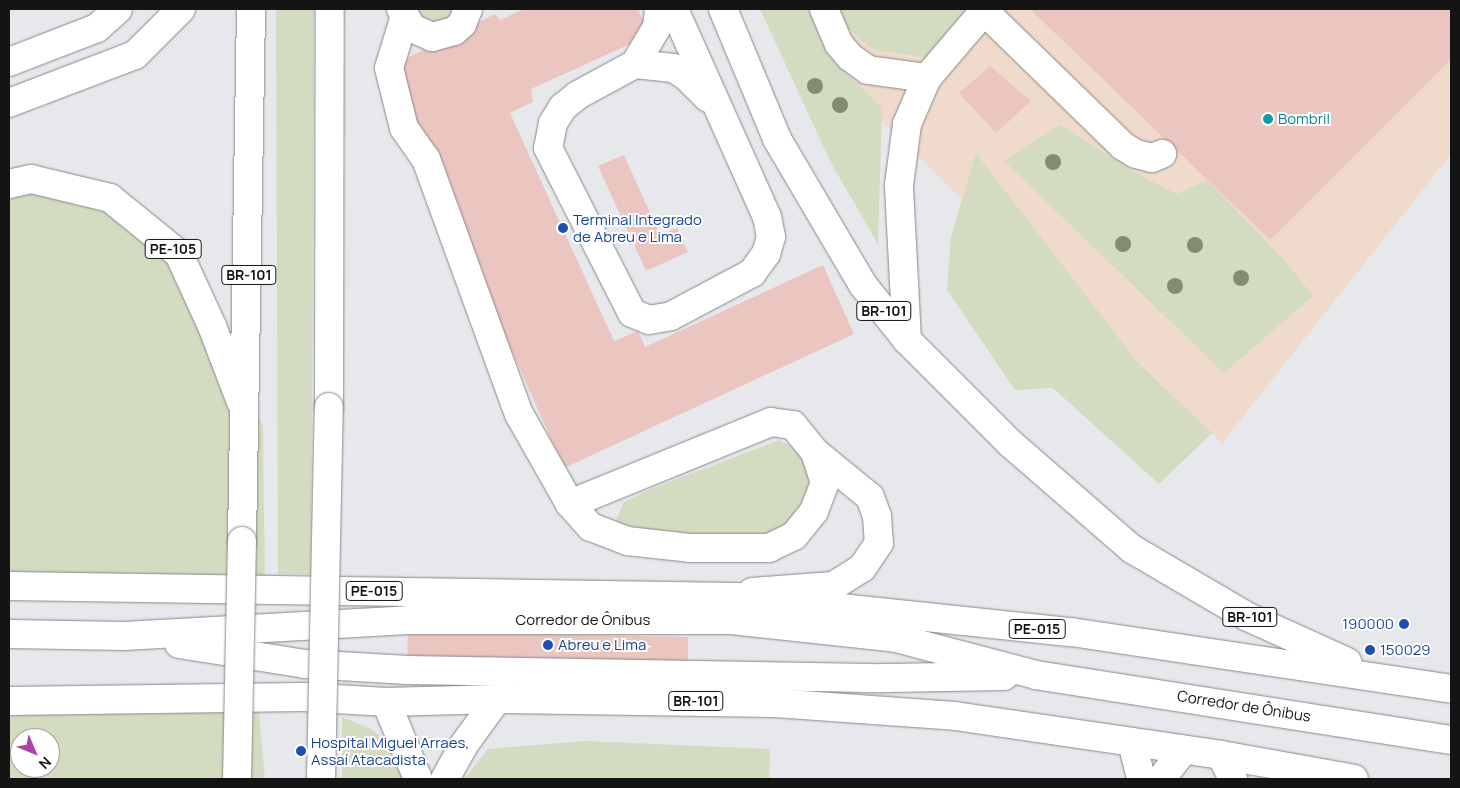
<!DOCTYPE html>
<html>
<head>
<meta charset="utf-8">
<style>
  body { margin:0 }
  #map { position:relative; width:1460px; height:788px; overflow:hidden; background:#e7e8ec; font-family:Manrope,sans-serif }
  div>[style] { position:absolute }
  .industrial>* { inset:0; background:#efdacc }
  .green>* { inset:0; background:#d3dcc1 }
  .building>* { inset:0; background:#ebc5c0 }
  .roads { filter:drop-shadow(0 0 1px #87888c) drop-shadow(0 0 1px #87888c) }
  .minor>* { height:28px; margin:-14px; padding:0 14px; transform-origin:14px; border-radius:14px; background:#fff }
  .highway>* { height:28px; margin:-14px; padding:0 14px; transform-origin:14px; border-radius:14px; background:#fff }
  .bridges { filter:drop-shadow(0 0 1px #87888c) drop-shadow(0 0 1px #87888c) }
  .highway-bridge>* { height:28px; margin:-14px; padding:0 14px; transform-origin:14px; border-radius:14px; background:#fff }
  .trees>* { width:16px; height:16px; margin:-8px; border-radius:50%; background:#848b71 }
  .dots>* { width:14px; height:14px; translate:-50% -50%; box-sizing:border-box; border:2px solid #fff; border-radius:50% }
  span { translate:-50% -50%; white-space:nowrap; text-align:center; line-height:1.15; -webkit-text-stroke:4px #fff; paint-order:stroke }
  .shield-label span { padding:1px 4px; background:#fff; border:1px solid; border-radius:4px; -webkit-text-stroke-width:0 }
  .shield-label { font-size:14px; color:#141415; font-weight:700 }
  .culture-label { font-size:15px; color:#0d838f }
  .left { translate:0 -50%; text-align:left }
  .transit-label { font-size:15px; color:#164399 }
  .right { translate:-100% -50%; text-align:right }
  .street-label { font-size:15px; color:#141415 }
  .frame { position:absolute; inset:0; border:10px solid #141415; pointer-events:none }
  .north { position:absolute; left:10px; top:728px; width:50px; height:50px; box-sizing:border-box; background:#fff; border:1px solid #a1a1a1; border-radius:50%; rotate:135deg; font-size:14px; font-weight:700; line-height:20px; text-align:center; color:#141415 }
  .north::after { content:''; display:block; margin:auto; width:18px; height:22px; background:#ac43a6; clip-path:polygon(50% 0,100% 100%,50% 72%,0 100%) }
</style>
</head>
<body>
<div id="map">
  <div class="industrial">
    <div style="clip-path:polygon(789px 9px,1451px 9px,1451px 154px,1222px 443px,971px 208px,809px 50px)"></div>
  </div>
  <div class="green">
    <div style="clip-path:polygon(276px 9px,314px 9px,311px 574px,278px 574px)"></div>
    <div style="clip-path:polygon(417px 9px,457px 9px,448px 24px,424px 22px)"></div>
    <div style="clip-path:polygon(760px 9px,807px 9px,833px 60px,882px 107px,878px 244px,831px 163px)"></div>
    <div style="clip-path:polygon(839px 9px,965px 9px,968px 13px,929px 58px,872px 49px,846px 26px)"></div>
    <div style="clip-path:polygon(1060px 125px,1136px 173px,1177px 194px,1207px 180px,1284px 260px,1313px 296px,1224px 373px,1004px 161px)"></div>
    <div style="clip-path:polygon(976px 153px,1138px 363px,1212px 433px,1159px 484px,1053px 388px,1015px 390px,947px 290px,951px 236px)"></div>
    <div style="clip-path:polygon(9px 184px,110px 198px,179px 254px,263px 425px,265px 583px,9px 574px)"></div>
    <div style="clip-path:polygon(779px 440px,808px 456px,814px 484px,798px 518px,764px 539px,639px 536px,615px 522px,624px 502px,651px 489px)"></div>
    <div style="clip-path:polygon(evenodd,258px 703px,265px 779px,9px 779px,9px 717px,34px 704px,258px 703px,20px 738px,50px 738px,50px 768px,20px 768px,20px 738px)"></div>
    <div style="clip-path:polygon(342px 717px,371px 729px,395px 747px,414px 779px,342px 779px)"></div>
    <div style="clip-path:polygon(585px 741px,770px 749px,769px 779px,464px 779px,488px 749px)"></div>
  </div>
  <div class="building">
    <div style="clip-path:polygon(524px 9px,638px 9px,650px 35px,531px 89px,533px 102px,510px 113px,614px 341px,638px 331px,645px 347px,823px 265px,854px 334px,564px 468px,426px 159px,393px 65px,495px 14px,500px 20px)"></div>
    <div style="clip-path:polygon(1030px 9px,1451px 9px,1451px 59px,1270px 240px)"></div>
    <div style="clip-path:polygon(990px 66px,1031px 101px,996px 133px,959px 93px)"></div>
    <div style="clip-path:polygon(624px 155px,660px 235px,677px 228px,688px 252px,646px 271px,598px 166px)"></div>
    <div style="clip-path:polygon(408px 632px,688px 637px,688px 669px,407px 663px)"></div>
  </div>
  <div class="roads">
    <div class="minor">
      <div style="left:401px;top:9px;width:22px;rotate:60deg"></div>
      <div style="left:412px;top:28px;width:22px;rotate:24deg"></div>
      <div style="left:432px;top:37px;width:23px;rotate:-15deg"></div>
      <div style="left:454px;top:31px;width:11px;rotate:-41deg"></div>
      <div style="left:462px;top:24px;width:16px;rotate:-68deg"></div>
      <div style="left:659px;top:9px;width:18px;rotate:96deg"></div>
      <div style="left:657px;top:27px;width:43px;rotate:120.7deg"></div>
      <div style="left:635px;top:64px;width:65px;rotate:151.5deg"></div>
      <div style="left:578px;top:95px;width:19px;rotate:141deg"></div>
      <div style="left:563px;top:107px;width:19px;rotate:122deg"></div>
      <div style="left:553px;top:123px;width:25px;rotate:101deg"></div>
      <div style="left:548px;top:148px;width:185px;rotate:63deg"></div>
      <div style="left:632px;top:313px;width:18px;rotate:22deg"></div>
      <div style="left:649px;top:320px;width:22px;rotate:-10deg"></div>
      <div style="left:671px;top:316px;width:92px;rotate:-28deg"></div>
      <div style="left:752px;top:273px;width:24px;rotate:-54deg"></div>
      <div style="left:766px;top:254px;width:18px;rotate:-74deg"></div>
      <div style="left:771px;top:237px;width:20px;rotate:-101deg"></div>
      <div style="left:767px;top:217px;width:228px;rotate:-114.1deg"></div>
      <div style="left:824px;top:9px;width:38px;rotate:67deg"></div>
      <div style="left:839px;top:44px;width:17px;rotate:50deg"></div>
      <div style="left:850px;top:57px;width:22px;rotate:36deg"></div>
      <div style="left:868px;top:70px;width:60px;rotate:7.7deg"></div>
      <div style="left:982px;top:9px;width:197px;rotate:44.2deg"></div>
      <div style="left:1123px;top:146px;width:15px;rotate:32deg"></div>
      <div style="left:1136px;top:154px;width:16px;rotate:14deg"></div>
      <div style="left:1152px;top:158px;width:11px;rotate:-22deg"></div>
      <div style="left:404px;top:19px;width:51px;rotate:107deg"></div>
      <div style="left:389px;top:68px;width:62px;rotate:76deg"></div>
      <div style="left:404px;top:128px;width:38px;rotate:55deg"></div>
      <div style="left:426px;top:159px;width:271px;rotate:70deg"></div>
      <div style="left:519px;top:414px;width:103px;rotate:60.5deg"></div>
      <div style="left:570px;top:504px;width:31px;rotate:48deg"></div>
      <div style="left:591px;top:527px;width:39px;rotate:21deg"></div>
      <div style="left:627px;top:541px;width:63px;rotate:6.3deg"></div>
      <div style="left:690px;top:548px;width:79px"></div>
      <div style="left:769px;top:548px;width:28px;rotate:-26deg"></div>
      <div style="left:794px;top:536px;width:32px;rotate:-51deg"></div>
      <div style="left:814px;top:511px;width:30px;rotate:-69deg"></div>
      <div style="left:825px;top:483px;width:33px;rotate:-108deg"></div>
      <div style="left:9px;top:62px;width:94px;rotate:-21.1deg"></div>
      <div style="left:97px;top:28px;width:28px;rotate:-42deg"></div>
      <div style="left:635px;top:64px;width:38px;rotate:6deg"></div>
      <div style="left:673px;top:68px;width:15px;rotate:32deg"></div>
      <div style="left:686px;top:76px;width:31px;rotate:45deg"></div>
      <div style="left:907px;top:340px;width:155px;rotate:-93deg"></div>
      <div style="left:899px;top:185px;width:62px;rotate:-82.5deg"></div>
      <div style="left:907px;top:124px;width:50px;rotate:-66.5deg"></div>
      <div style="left:927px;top:78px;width:88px;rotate:-49.6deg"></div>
      <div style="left:570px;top:504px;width:217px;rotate:-22.2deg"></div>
      <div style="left:771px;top:422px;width:22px;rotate:8deg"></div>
      <div style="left:793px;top:425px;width:35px;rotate:51deg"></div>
      <div style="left:815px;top:452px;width:71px;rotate:39.3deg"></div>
      <div style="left:870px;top:497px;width:20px;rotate:70deg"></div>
      <div style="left:877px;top:516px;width:27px;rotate:86deg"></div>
      <div style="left:879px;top:543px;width:30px;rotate:124deg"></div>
      <div style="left:862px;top:568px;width:34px;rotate:148deg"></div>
      <div style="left:833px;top:586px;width:81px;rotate:175.8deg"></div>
      <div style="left:9px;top:634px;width:115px;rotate:1deg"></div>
      <div style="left:124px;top:636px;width:284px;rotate:-3.2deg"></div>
      <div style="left:408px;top:620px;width:323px"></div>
      <div style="left:731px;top:620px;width:166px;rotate:6.2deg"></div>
      <div style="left:896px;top:638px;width:145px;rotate:14.8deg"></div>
      <div style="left:1036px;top:675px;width:420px;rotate:8.9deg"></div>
      <div style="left:179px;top:644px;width:128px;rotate:9deg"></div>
      <div style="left:305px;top:664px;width:103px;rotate:3.3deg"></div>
      <div style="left:408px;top:670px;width:475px;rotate:1deg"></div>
      <div style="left:883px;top:678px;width:121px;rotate:-0.9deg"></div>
      <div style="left:386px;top:702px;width:83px;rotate:67.4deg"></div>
      <div style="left:1132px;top:742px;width:38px;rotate:76deg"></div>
      <div style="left:1221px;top:755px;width:27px;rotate:63deg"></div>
      <div style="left:445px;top:779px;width:38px;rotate:-61deg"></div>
      <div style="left:463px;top:746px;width:58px;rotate:-54.1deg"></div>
      <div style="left:1161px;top:779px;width:37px;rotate:-52deg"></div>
    </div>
    <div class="highway">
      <div style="left:723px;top:9px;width:141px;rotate:67.4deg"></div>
      <div style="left:777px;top:139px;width:169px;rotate:59.5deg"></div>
      <div style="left:863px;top:285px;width:70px;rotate:51.3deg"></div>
      <div style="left:907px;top:340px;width:146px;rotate:45deg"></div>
      <div style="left:1010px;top:443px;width:162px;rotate:41deg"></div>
      <div style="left:1132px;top:549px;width:134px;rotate:30.4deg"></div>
      <div style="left:1248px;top:617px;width:109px;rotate:24.4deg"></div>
      <div style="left:9px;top:103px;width:135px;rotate:-20.9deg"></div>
      <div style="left:135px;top:55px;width:65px;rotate:-45deg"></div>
      <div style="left:9px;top:184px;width:23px;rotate:-13deg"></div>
      <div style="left:31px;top:179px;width:81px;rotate:13.5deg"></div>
      <div style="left:110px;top:198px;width:89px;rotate:39.1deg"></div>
      <div style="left:179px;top:254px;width:79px;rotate:65.4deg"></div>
      <div style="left:212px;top:326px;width:81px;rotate:69.1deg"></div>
      <div style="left:329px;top:407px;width:398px;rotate:-89.9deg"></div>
      <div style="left:242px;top:541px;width:532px;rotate:-89.03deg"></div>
      <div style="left:9px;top:586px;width:727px;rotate:0.87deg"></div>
      <div style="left:736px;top:597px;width:337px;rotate:6deg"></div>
      <div style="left:1071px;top:632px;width:384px;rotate:8.5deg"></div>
      <div style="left:9px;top:701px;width:294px;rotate:-0.8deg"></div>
      <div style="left:303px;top:697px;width:83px;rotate:3.4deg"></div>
      <div style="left:386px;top:702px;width:111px;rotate:-1.5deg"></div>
      <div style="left:497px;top:699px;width:278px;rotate:0.8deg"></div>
      <div style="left:775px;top:703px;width:180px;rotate:4.1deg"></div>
      <div style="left:955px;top:716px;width:269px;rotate:8.3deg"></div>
      <div style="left:1221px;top:755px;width:135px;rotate:10.2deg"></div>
    </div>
  </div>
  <div class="bridges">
    <div class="highway-bridge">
      <div style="left:237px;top:779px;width:238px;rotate:-88.8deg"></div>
      <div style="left:321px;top:779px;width:372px;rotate:-88.8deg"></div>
    </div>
  </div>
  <div class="trees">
    <div style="left:815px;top:86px"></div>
    <div style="left:840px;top:105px"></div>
    <div style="left:1053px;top:162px"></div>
    <div style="left:1123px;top:244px"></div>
    <div style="left:1195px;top:245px"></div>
    <div style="left:1241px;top:278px"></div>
    <div style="left:1175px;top:286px"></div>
  </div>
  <div class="dots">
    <div style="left:1268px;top:119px;background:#0f9aa8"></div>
    <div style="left:563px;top:228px;background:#1a4fb4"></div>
    <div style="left:1404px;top:624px;background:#1a4fb4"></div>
    <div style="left:548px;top:645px;background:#1a4fb4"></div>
    <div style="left:1370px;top:650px;background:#1a4fb4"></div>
    <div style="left:301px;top:751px;background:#1a4fb4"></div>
  </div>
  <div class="shield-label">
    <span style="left:173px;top:249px">PE-105</span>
    <span style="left:249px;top:275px">BR-101</span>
    <span style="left:884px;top:311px">BR-101</span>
    <span style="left:374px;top:591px">PE-015</span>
    <span style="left:1250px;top:617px">BR-101</span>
    <span style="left:1037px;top:629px">PE-015</span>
    <span style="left:696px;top:701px">BR-101</span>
  </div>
  <div class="culture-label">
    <span class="left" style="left:1278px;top:119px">Bombril</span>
  </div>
  <div class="transit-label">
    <span class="left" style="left:573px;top:228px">Terminal Integrado<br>de Abreu e Lima</span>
    <span class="right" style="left:1394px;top:624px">190000</span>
    <span class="left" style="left:558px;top:645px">Abreu e Lima</span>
    <span class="left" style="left:1380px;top:650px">150029</span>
    <span class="left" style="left:311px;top:751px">Hospital Miguel Arraes,<br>Assaí Atacadista</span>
  </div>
  <div class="street-label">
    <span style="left:583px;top:620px">Corredor de Ônibus</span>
    <span style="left:1244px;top:706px;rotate:9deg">Corredor de Ônibus</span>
  </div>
  <div class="frame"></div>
  <div class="north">N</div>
</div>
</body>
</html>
